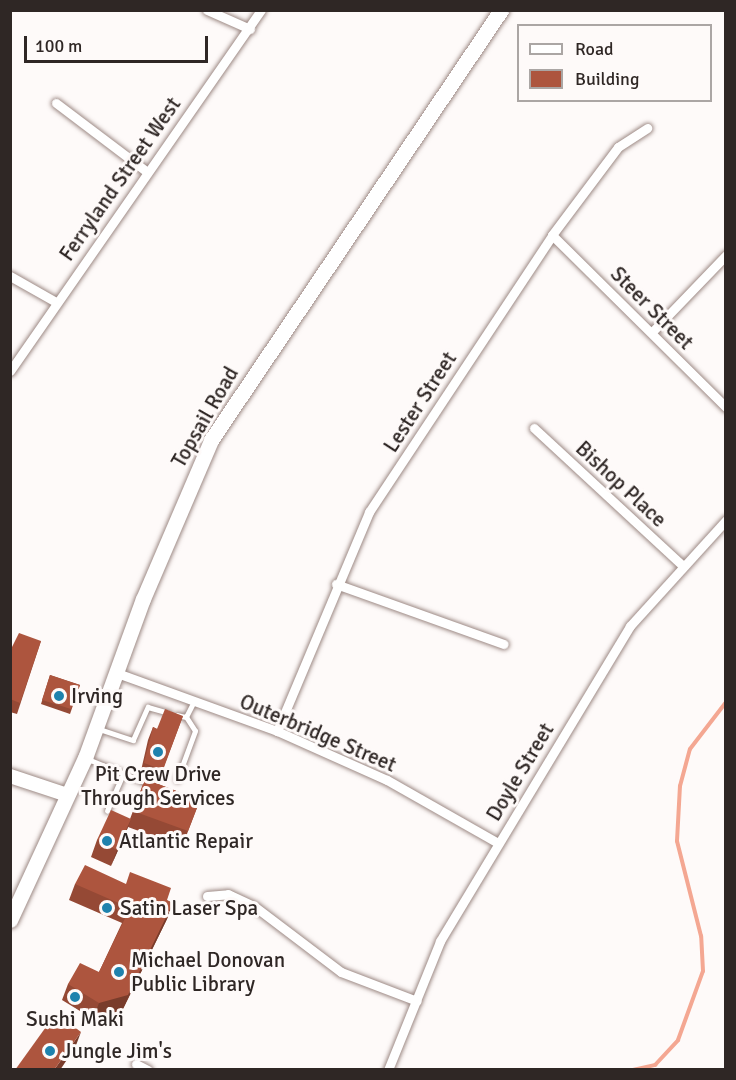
<!DOCTYPE html>
<html>
<head>
<meta charset="utf-8">
<style>
  body { margin:0 }
  #map { position:relative; width:736px; height:1080px; overflow:hidden; background:#fefaf9; font-family:Signika,sans-serif }
  div>[style] { position:absolute }
  .stream>* { height:4px; margin:-2px; padding:0 2px; transform-origin:2px; border-radius:2px; background:#f4a792 }
  .roads { filter:drop-shadow(0 0 2px #9d8a85) drop-shadow(0 0 2px #9d8a85) }
  .lane>* { height:4.5px; margin:-2.25px; padding:0 2.25px; transform-origin:2.25px; border-radius:2.25px; background:#fff }
  .street>* { height:9px; margin:-4.5px; padding:0 4.5px; transform-origin:4.5px; border-radius:4.5px; background:#fff }
  .secondary>* { height:14px; margin:-7px; padding:0 7px; transform-origin:7px; border-radius:7px; background:#fff }
  .primary>* { height:15px; margin:-7.5px; padding:0 7.5px; transform-origin:7.5px; border-radius:7.5px; background:#fff }
  .wall>* { inset:0; background:#954935 }
  .shaded-wall>* { inset:0; background:#793c2b }
  .building>* { inset:0; background:#ad553e }
  .dots>* { width:16px; height:16px; translate:-50% -50%; box-sizing:border-box; border:3px solid #fefaf9; border-radius:50% }
  span { translate:-50% -50%; white-space:nowrap; text-align:center; line-height:1.15; -webkit-text-stroke:6px #fefaf9; paint-order:stroke }
  .street-label { font-size:21px; color:#2f2725 }
  .poi-label { font-size:21px; color:#2f2725 }
  .left { translate:0 -50%; text-align:left }
  .frame { position:absolute; inset:0; border:12px solid #2f2725; pointer-events:none }
  .legend { position:absolute; left:517px; top:24px; width:195px; height:78px; box-sizing:border-box; background:#fefaf9; border:2px solid #aba6a4; margin:0; padding:8px 10px; list-style:none; font-size:18px; color:#2f2725 }
  .legend li { display:flex; align-items:center; gap:12px; height:30px }
  .legend b { width:30px; border:2px solid #aba6a4 }
  .scale { position:absolute; left:24px; top:36px; width:184px; height:27px; box-sizing:border-box; border:3px solid #2f2725; border-top:0; padding-left:8px; font-size:18px; line-height:21px; white-space:nowrap; color:#2f2725; -webkit-text-stroke:4px #fefaf9; paint-order:stroke }
</style>
</head>
<body>
<div id="map">
  <div class="stream">
    <div style="left:633px;top:1070px;width:23px;rotate:-13deg"></div>
    <div style="left:655px;top:1065px;width:34px;rotate:-47deg"></div>
    <div style="left:678px;top:1040px;width:73px;rotate:-70.1deg"></div>
    <div style="left:703px;top:971px;width:35px;rotate:-93deg"></div>
    <div style="left:701px;top:936px;width:98px;rotate:-104.2deg"></div>
    <div style="left:677px;top:841px;width:55px;rotate:-86.9deg"></div>
    <div style="left:680px;top:786px;width:38px;rotate:-75deg"></div>
    <div style="left:690px;top:749px;width:59px;rotate:-52.5deg"></div>
  </div>
  <div class="roads">
    <div class="lane">
      <div style="left:177px;top:715px;width:9px;rotate:13deg"></div>
      <div style="left:186px;top:717px;width:16px;rotate:-63deg"></div>
      <div style="left:99px;top:729px;width:36px;rotate:18deg"></div>
      <div style="left:133px;top:740px;width:36px;rotate:-66deg"></div>
      <div style="left:148px;top:707px;width:22px;rotate:16deg"></div>
      <div style="left:88px;top:759px;width:64px;rotate:22.1deg"></div>
      <div style="left:177px;top:780px;width:52px;rotate:-69.8deg"></div>
      <div style="left:195px;top:731px;width:17px;rotate:-123deg"></div>
      <div style="left:107px;top:811px;width:40px;rotate:-66.6deg"></div>
    </div>
    <div class="street">
      <div style="left:207px;top:10px;width:47px;rotate:23.8deg"></div>
      <div style="left:56px;top:103px;width:113px;rotate:37.1deg"></div>
      <div style="left:552px;top:235px;width:245px;rotate:44.7deg"></div>
      <div style="left:10px;top:276px;width:53px;rotate:29.5deg"></div>
      <div style="left:652px;top:332px;width:107px;rotate:-46.1deg"></div>
      <div style="left:10px;top:371px;width:440px;rotate:-55.2deg"></div>
      <div style="left:534px;top:428px;width:203px;rotate:42.8deg"></div>
      <div style="left:336px;top:584px;width:178px;rotate:19.7deg"></div>
      <div style="left:117px;top:673px;width:170px;rotate:19.9deg"></div>
      <div style="left:277px;top:731px;width:120px;rotate:24deg"></div>
      <div style="left:387px;top:780px;width:128px;rotate:29.6deg"></div>
      <div style="left:277px;top:731px;width:238px;rotate:-67.2deg"></div>
      <div style="left:369px;top:512px;width:332px;rotate:-56.5deg"></div>
      <div style="left:552px;top:235px;width:110px;rotate:-53.1deg"></div>
      <div style="left:618px;top:147px;width:35px;rotate:-33deg"></div>
      <div style="left:207px;top:896px;width:21px;rotate:-5deg"></div>
      <div style="left:228px;top:894px;width:29px;rotate:25deg"></div>
      <div style="left:254px;top:906px;width:109px;rotate:37.2deg"></div>
      <div style="left:341px;top:972px;width:81px;rotate:20.9deg"></div>
      <div style="left:136px;top:1064px;width:13px;rotate:27deg"></div>
      <div style="left:388px;top:1070px;width:139px;rotate:-68deg"></div>
      <div style="left:440px;top:941px;width:368px;rotate:-58.9deg"></div>
      <div style="left:630px;top:626px;width:143px;rotate:-47.8deg"></div>
    </div>
    <div class="secondary">
      <div style="left:10px;top:776px;width:60px;rotate:18.4deg"></div>
    </div>
    <div class="primary">
      <div style="left:10px;top:920px;width:179px;rotate:-65.2deg"></div>
      <div style="left:85px;top:758px;width:169px;rotate:-70deg"></div>
      <div style="left:143px;top:599px;width:173px;rotate:-66.8deg"></div>
      <div style="left:211px;top:440px;width:519px;rotate:-56deg"></div>
    </div>
  </div>
  <div class="wall">
    <div style="clip-path:polygon(41px 641px,17px 714px,10px 712px,10px 651px)"></div>
    <div style="clip-path:polygon(50px 675px,80px 685px,70px 714px,41px 704px)"></div>
    <div style="clip-path:polygon(183px 716px,158px 782px,140px 775px,148px 740px,153px 727px,157px 729px)"></div>
    <div style="clip-path:polygon(145px 779px,200px 800px,182px 847px,128px 827px,111px 866px,91px 857px,97px 840px,130px 819px)"></div>
    <div style="clip-path:polygon(75px 884px,126px 884px,173px 903px,167px 919px,122px 1011px,93px 1019px,62px 1000px,68px 984px,99px 972px,122px 923px,69px 900px)"></div>
  </div>
  <div class="shaded-wall">
    <div style="clip-path:polygon(131px 819px,125px 835px,111px 866px,117px 850px)"></div>
    <div style="clip-path:polygon(173px 903px,167px 919px,122px 1011px,93px 1019px,99px 1003px)"></div>
    <div style="clip-path:polygon(81px 1032px,75px 1048px,60px 1070px,54px 1070px)"></div>
  </div>
  <div class="building">
    <div style="clip-path:polygon(19px 633px,41px 641px,20px 703px,10px 699px,10px 651px)"></div>
    <div style="clip-path:polygon(50px 675px,80px 685px,71px 709px,42px 700px)"></div>
    <div style="clip-path:polygon(165px 709px,183px 716px,163px 770px,144px 763px,153px 727px,157px 729px)"></div>
    <div style="clip-path:polygon(145px 779px,200px 800px,188px 831px,133px 811px)"></div>
    <div style="clip-path:polygon(111px 810px,131px 819px,117px 850px,97px 840px)"></div>
    <div style="clip-path:polygon(85px 865px,126px 884px,130px 872px,171px 888px,167px 900px,173px 903px,128px 995px,99px 1003px,68px 984px,80px 963px,99px 972px,130px 908px,75px 884px)"></div>
    <div style="clip-path:polygon(56px 1013px,81px 1032px,54px 1070px,15px 1070px)"></div>
  </div>
  <div class="dots">
    <div style="left:59px;top:696px;background:#1f82ad"></div>
    <div style="left:158px;top:752px;background:#1f82ad"></div>
    <div style="left:107px;top:841px;background:#1f82ad"></div>
    <div style="left:107px;top:908px;background:#1f82ad"></div>
    <div style="left:119px;top:972px;background:#1f82ad"></div>
    <div style="left:75px;top:997px;background:#1f82ad"></div>
    <div style="left:50px;top:1051px;background:#1f82ad"></div>
  </div>
  <div class="street-label">
    <span style="left:120px;top:179px;rotate:-55deg">Ferryland Street West</span>
    <span style="left:652px;top:308px;rotate:45deg">Steer Street</span>
    <span style="left:420px;top:402px;rotate:-57deg">Lester Street</span>
    <span style="left:205px;top:417px;rotate:-60deg">Topsail Road</span>
    <span style="left:621px;top:484px;rotate:43deg">Bishop Place</span>
    <span style="left:318px;top:733px;rotate:23deg">Outerbridge Street</span>
    <span style="left:520px;top:772px;rotate:-59deg">Doyle Street</span>
  </div>
  <div class="poi-label">
    <span class="left" style="left:71px;top:696px">Irving</span>
    <span style="left:158px;top:786px">Pit Crew Drive<br>Through Services</span>
    <span class="left" style="left:119px;top:841px">Atlantic Repair</span>
    <span class="left" style="left:120px;top:908px">Satin Laser Spa</span>
    <span class="left" style="left:131px;top:972px">Michael Donovan<br>Public Library</span>
    <span style="left:75px;top:1019px">Sushi Maki</span>
    <span class="left" style="left:62px;top:1051px">Jungle Jim's</span>
  </div>
  <div class="frame"></div>
  <ul class="legend">
  <li><b style="height:8px;background:#fff"></b>Road</li>
  <li><b style="height:16px;background:#ad553e"></b>Building</li>
  </ul>
  <div class="scale">100 m</div>
</div>
</body>
</html>
